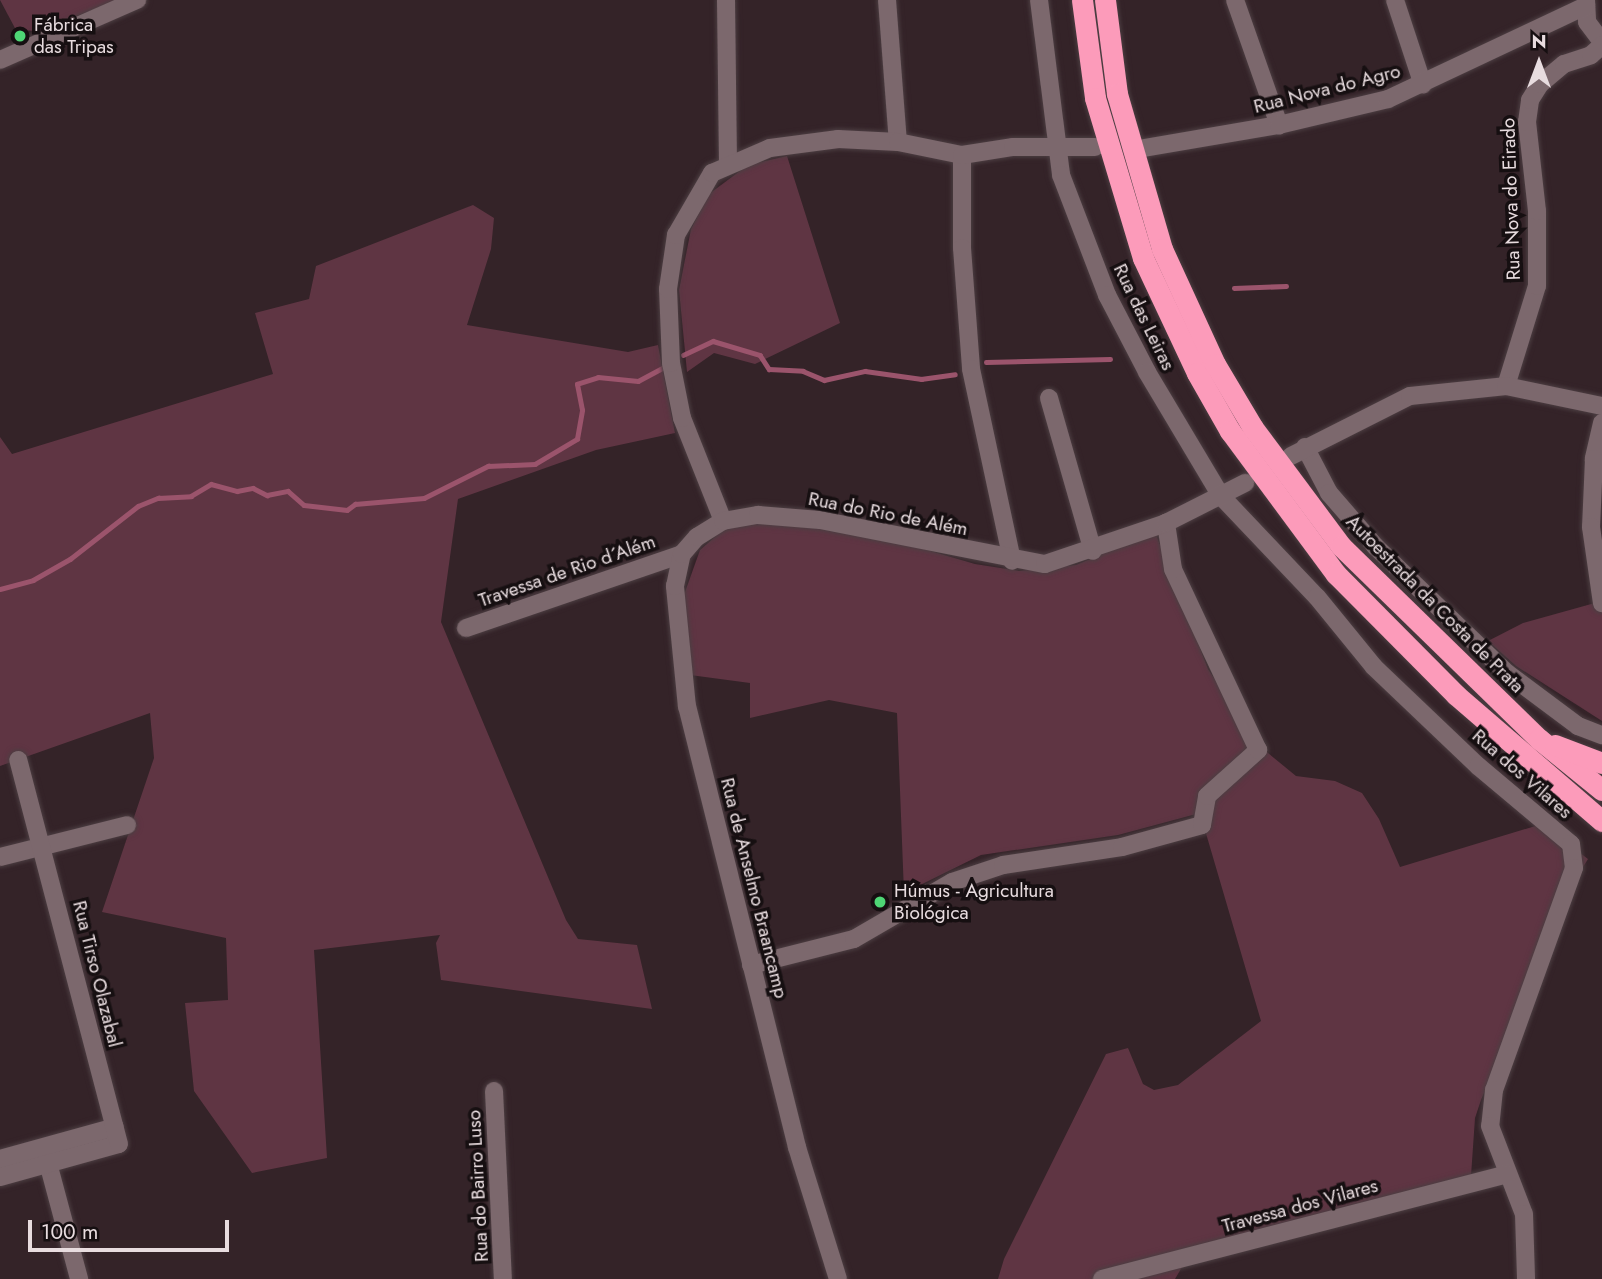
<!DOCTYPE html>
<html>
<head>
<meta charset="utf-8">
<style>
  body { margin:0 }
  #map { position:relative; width:1602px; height:1279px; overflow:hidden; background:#342328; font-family:Jost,sans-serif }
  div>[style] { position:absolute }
  .green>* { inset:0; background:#5f3543 }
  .stream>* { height:4.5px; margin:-2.25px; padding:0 2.25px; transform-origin:2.25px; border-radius:2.25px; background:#9b546c }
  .roads { filter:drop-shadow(0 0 2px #4c3e42) drop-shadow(0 0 2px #4c3e42) }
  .minor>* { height:18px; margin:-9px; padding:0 9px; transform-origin:9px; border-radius:9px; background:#7c686d }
  .highway>* { height:21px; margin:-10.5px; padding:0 10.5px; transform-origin:10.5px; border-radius:10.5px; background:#fc9bba }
  .dots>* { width:19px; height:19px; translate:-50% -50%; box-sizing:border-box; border:4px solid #160f11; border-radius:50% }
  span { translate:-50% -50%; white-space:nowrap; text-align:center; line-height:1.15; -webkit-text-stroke:7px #160f11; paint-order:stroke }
  .poi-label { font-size:19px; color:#e8dcdf }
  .left { translate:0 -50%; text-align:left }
  .street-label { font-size:19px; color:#e8dcdf }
  .north { position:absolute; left:1504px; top:28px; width:70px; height:70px; -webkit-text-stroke:5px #160f11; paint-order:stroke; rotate:0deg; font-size:19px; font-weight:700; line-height:28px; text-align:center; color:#e8dcdf }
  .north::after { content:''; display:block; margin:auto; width:24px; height:32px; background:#e8dcdf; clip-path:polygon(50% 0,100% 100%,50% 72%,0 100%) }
  .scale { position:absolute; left:28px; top:1220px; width:201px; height:32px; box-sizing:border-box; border:4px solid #e8dcdf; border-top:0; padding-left:9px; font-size:21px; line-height:24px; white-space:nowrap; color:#e8dcdf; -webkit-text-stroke:5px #160f11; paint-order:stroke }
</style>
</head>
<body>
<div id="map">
  <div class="green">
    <div style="clip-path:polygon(0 0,119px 0,37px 31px,16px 30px)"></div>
    <div style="clip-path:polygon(787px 156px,840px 323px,755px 364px,714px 353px,687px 372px,679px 290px,691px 229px,709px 194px,748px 165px)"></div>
    <div style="clip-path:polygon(473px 205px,494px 218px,491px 249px,467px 325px,628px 352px,658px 345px,675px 433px,596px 450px,458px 499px,441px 622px,566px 920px,578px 939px,637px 945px,652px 1009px,441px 980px,436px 943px,440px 935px,314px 950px,327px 1158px,252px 1173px,194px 1091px,185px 1003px,228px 1000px,226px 938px,102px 912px,154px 758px,150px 713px,0 766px,0 437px,12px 454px,273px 374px,255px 313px,309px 299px,316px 266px)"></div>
    <div style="clip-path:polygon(758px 522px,872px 534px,975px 564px,1019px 571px,1076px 565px,1155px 532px,1208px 669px,1257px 744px,1296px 776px,1335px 781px,1362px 793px,1379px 819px,1400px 867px,1542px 824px,1588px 859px,1572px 885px,1481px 1100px,1475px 1118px,1471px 1176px,1206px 1254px,1182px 1267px,1175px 1279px,998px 1279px,1004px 1259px,1106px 1054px,1128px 1048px,1143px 1084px,1154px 1090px,1178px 1085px,1261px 1021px,1200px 813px,1118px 835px,981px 855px,904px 893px,897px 713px,829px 700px,750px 718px,750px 683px,690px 675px,680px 606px,700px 550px,724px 529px)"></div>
    <div style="clip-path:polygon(1602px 601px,1602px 721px,1516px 666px,1488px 641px,1523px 623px)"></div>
  </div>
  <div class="stream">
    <div style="left:1234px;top:288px;width:52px;rotate:-2.2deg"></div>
    <div style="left:683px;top:355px;width:33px;rotate:-25deg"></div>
    <div style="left:713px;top:341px;width:49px;rotate:16.6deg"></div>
    <div style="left:760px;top:355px;width:17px;rotate:57deg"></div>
    <div style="left:769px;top:369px;width:34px;rotate:3deg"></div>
    <div style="left:803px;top:371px;width:23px;rotate:23deg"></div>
    <div style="left:824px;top:380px;width:42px;rotate:-12.4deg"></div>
    <div style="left:865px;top:371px;width:57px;rotate:8.1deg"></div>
    <div style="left:921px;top:379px;width:34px;rotate:-8deg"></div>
    <div style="left:986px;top:362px;width:124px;rotate:-1.4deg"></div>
    <div style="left:0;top:589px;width:34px;rotate:-15deg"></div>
    <div style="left:33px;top:580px;width:43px;rotate:-29.6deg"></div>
    <div style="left:70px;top:559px;width:86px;rotate:-37.9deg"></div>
    <div style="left:138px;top:506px;width:22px;rotate:-22deg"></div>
    <div style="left:158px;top:498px;width:33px;rotate:-3deg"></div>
    <div style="left:191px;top:496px;width:23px;rotate:-31deg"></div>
    <div style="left:211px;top:484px;width:27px;rotate:15deg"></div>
    <div style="left:237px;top:491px;width:16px;rotate:-11deg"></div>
    <div style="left:253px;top:488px;width:16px;rotate:27deg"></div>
    <div style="left:267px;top:495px;width:21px;rotate:-11deg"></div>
    <div style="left:288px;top:491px;width:21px;rotate:41deg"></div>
    <div style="left:304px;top:505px;width:43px;rotate:6.6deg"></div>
    <div style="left:347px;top:510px;width:10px;rotate:-37deg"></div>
    <div style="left:355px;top:504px;width:69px;rotate:-5deg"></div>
    <div style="left:424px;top:498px;width:72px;rotate:-26.6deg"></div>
    <div style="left:488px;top:466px;width:47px;rotate:-2.4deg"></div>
    <div style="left:535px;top:464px;width:49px;rotate:-30.8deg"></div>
    <div style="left:577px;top:439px;width:29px;rotate:-80deg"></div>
    <div style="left:582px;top:410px;width:26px;rotate:-101deg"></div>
    <div style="left:577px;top:384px;width:22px;rotate:-18deg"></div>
    <div style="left:598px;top:377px;width:40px;rotate:5.7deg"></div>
    <div style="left:638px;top:381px;width:27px;rotate:-28deg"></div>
  </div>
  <div class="roads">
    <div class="minor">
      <div style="left:726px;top:0;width:163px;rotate:89.3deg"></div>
      <div style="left:887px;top:0;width:142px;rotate:85.6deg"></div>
      <div style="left:1039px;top:0;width:176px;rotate:82.8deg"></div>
      <div style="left:1061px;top:175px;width:129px;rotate:69deg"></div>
      <div style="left:1107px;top:295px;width:87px;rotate:62.5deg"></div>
      <div style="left:1147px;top:372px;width:144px;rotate:59.2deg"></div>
      <div style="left:1221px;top:496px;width:139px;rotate:46.5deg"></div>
      <div style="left:1317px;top:597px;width:90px;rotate:50.8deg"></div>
      <div style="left:1374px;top:667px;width:144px;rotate:43.6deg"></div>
      <div style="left:1478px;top:766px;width:121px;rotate:40deg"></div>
      <div style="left:1571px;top:844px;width:24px;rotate:83deg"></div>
      <div style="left:1574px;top:868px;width:236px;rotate:109.8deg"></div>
      <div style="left:1494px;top:1090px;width:36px;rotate:96deg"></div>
      <div style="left:1490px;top:1126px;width:94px;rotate:68.9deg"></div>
      <div style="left:1524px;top:1214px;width:65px;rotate:88.2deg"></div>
      <div style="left:1235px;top:0;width:133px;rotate:70.6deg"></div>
      <div style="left:1395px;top:0;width:89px;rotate:71.8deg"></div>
      <div style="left:1586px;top:0;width:22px;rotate:87deg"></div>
      <div style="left:1587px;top:22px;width:25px;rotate:53deg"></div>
      <div style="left:0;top:60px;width:150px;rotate:-23.7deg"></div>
      <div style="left:1144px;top:148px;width:137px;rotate:-9.7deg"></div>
      <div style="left:1279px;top:125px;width:112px;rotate:-13.4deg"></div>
      <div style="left:1388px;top:99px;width:219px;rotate:-25.2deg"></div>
      <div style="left:962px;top:155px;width:93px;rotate:90deg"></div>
      <div style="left:962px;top:248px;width:121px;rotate:85.7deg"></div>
      <div style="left:971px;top:369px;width:196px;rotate:77.9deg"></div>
      <div style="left:1506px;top:386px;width:105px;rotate:-72.8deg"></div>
      <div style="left:1537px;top:286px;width:75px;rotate:-90deg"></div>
      <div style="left:1537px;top:211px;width:90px;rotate:-96.4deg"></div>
      <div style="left:1527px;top:122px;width:22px;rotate:-82deg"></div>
      <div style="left:1530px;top:100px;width:19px;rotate:-58deg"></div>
      <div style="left:1540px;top:84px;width:31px;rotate:-40deg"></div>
      <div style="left:1564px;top:64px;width:28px;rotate:-18deg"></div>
      <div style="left:1591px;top:55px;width:15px;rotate:-42deg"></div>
      <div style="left:1049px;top:398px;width:159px;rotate:74deg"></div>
      <div style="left:1602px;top:423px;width:37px;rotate:103deg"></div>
      <div style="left:1594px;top:459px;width:68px;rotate:92.5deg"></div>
      <div style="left:1591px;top:527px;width:77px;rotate:81.8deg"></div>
      <div style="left:1305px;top:447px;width:52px;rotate:62.4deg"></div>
      <div style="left:1329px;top:493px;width:72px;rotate:49deg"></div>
      <div style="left:1376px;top:547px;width:182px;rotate:43.9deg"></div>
      <div style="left:1507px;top:673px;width:89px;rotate:36.7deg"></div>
      <div style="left:1578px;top:726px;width:26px;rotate:21deg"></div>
      <div style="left:1291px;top:456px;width:133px;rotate:-26.8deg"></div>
      <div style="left:1410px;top:396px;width:97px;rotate:-5.9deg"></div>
      <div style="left:1506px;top:386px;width:98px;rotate:11.8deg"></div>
      <div style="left:723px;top:521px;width:111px;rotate:-111.7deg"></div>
      <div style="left:682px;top:418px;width:56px;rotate:-101.3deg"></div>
      <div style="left:671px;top:363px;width:74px;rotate:-92.3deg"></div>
      <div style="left:668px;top:289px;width:55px;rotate:-81.6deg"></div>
      <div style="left:676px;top:235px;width:72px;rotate:-59.9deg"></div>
      <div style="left:712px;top:173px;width:63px;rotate:-23.3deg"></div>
      <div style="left:770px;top:148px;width:69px;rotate:-7.5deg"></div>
      <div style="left:838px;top:139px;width:60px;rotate:2.9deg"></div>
      <div style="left:898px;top:142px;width:65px;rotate:11.5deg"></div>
      <div style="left:962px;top:155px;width:52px;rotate:-8.9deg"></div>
      <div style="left:1013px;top:147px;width:82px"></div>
      <div style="left:466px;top:628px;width:228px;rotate:-18.9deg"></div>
      <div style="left:0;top:857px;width:131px;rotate:-14.1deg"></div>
      <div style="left:751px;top:965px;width:106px;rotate:-14.2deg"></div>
      <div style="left:854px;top:939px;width:113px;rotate:-30.2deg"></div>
      <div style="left:952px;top:882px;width:54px;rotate:-18.4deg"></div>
      <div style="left:1003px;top:865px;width:120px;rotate:-8.6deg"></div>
      <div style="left:1122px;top:847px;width:83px;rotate:-15.4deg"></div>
      <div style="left:1202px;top:825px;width:29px;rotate:-80deg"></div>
      <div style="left:1207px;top:796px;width:69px;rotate:-42deg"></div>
      <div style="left:1258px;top:750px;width:200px;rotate:-115.2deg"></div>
      <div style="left:1173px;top:569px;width:47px;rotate:-98.7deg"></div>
      <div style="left:494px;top:1091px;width:188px;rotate:87.3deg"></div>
      <div style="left:44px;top:1148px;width:136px;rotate:75deg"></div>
      <div style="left:0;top:1159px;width:119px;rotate:-15.5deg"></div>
      <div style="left:0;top:1177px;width:123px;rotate:-15.5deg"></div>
      <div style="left:119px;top:1144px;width:397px;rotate:-104.7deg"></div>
      <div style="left:838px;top:1279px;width:138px;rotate:-107.3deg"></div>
      <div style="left:797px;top:1147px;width:454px;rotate:-104deg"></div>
      <div style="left:687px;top:707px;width:122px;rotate:-95.7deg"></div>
      <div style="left:675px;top:586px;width:33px;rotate:-78deg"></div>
      <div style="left:682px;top:554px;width:23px;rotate:-49deg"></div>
      <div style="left:697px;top:537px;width:31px;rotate:-32deg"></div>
      <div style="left:723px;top:521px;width:36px;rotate:-10deg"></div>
      <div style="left:758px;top:515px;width:62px;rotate:4.6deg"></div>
      <div style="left:820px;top:520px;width:229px;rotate:11.1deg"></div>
      <div style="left:1045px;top:564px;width:128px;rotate:-18.7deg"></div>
      <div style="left:1166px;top:523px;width:89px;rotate:-26.9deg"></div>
      <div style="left:1102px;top:1279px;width:419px;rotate:-14.5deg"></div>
    </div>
    <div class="highway">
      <div style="left:1082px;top:0;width:99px;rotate:82.4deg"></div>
      <div style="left:1095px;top:98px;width:167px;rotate:73.3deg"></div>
      <div style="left:1143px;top:258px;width:127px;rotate:64.8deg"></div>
      <div style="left:1197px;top:373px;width:67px;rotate:60.4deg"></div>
      <div style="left:1230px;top:431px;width:178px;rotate:53.5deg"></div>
      <div style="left:1336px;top:574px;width:170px;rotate:45.2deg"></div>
      <div style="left:1456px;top:695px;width:193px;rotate:40.8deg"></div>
      <div style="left:1105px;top:0;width:95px;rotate:82.7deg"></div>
      <div style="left:1117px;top:94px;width:161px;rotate:73.8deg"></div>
      <div style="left:1162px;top:249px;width:127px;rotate:65.3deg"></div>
      <div style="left:1215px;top:364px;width:74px;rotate:59.3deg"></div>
      <div style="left:1253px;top:428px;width:147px;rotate:53.3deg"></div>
      <div style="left:1341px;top:546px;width:277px;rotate:44.3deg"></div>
      <div style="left:1539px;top:739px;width:81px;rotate:39deg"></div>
      <div style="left:1555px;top:745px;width:50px;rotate:21deg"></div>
    </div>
  </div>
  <div class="dots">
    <div style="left:20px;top:36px;background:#4ed675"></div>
    <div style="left:880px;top:902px;background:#4ed675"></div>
  </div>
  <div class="poi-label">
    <span class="left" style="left:34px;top:36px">Fábrica<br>das Tripas</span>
    <span class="left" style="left:894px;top:902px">Húmus - Agricultura<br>Biológica</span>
  </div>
  <div class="street-label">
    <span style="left:1327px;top:89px;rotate:-14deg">Rua Nova do Agro</span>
    <span style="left:1511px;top:199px;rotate:-92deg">Rua Nova do Eirado</span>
    <span style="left:1144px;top:317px;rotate:64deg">Rua das Leiras</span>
    <span style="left:888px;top:514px;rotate:11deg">Rua do Rio de Além</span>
    <span style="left:567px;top:571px;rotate:-19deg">Travessa de Rio d´Além</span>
    <span style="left:1435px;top:604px;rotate:45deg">Autoestrada da Costa de Prata</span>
    <span style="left:1522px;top:774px;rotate:41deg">Rua dos Vilares</span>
    <span style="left:754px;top:888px;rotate:76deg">Rua de Anselmo Braancamp</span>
    <span style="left:97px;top:974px;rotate:76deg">Rua Tirso Olazabal</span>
    <span style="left:478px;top:1186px;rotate:-93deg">Rua do Bairro Luso</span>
    <span style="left:1300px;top:1206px;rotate:-15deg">Travessa dos Vilares</span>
  </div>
  <div class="north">N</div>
  <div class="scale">100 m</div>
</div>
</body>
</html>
